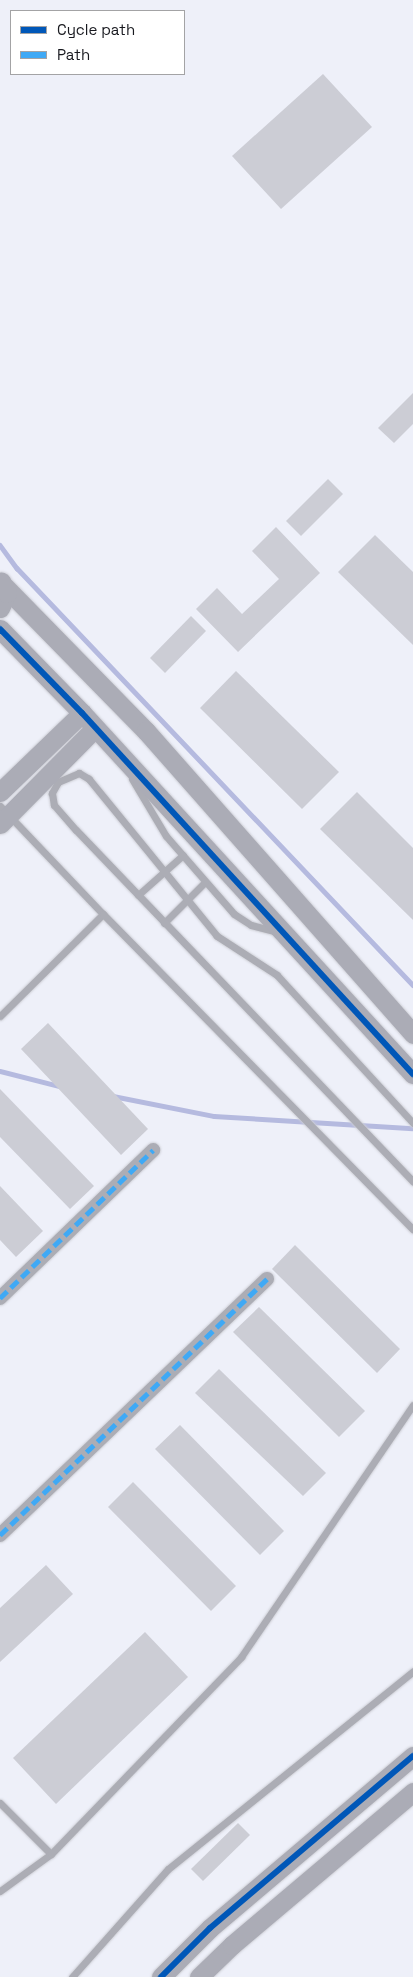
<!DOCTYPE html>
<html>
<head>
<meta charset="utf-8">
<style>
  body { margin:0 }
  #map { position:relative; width:413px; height:1977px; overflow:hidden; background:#eef0f9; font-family:"Space Grotesk",sans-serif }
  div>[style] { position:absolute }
  .stream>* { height:4.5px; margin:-2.25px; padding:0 2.25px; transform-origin:2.25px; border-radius:2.25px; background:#b5badf }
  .building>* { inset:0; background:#cccdd5 }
  .roads { filter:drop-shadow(0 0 1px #cdced5) drop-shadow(0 0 1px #cdced5) }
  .lane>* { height:7px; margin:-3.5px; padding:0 3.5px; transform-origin:3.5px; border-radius:3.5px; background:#acadb5 }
  .street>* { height:14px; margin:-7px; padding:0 7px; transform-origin:7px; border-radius:7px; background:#acadb5 }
  .secondary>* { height:19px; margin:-9.5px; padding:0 9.5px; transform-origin:9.5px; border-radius:9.5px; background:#abacb6 }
  .quiet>* { height:5px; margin-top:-2.5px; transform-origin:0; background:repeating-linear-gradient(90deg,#3fa9f5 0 10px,transparent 0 15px) }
  .cycleway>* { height:6px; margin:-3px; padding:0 3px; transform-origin:3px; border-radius:3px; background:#0057b8 }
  span { translate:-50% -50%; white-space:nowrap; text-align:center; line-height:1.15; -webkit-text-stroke:4px #fff; paint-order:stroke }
  .legend { position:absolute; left:10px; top:10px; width:175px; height:65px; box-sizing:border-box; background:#fff; border:1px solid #a3a3a5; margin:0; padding:6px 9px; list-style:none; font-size:15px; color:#18191f }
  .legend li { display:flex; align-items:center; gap:10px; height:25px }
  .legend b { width:25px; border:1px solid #a3a3a5 }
</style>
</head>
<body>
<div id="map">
  <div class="stream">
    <div style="left:0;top:545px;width:29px;rotate:54deg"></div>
    <div style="left:17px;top:568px;width:575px;rotate:46.48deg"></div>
    <div style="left:0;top:1071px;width:61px;rotate:14.3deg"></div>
    <div style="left:113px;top:1096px;width:103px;rotate:11.2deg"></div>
    <div style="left:214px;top:1116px;width:199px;rotate:3.5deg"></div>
  </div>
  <div class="building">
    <div style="clip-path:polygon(323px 74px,372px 127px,281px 209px,232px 156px)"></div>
    <div style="clip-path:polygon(413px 393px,413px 424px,394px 443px,378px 428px)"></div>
    <div style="clip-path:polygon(328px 479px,343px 494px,301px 536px,286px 521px)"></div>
    <div style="clip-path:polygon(276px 527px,320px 573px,238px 652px,196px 609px,217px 588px,242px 614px,279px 579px,252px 551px)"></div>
    <div style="clip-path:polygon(375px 535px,413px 572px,413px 645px,338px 572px)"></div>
    <div style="clip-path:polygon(191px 616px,206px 631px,165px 673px,150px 658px)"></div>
    <div style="clip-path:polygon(236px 671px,339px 772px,302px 809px,200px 708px)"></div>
    <div style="clip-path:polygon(357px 792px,413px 848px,413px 920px,320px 829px)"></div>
    <div style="clip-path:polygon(48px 1023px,148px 1129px,121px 1155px,21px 1049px)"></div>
    <div style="clip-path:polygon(0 1089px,94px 1186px,70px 1209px,0 1137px)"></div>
    <div style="clip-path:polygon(0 1186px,43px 1231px,16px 1257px,0 1240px)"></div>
    <div style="clip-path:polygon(295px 1245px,400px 1349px,377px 1373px,272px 1269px)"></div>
    <div style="clip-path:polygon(259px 1307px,365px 1411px,339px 1437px,233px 1332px)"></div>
    <div style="clip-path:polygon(219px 1369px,326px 1473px,303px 1496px,195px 1393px)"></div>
    <div style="clip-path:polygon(180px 1425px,284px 1531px,260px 1555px,155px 1449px)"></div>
    <div style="clip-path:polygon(133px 1482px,236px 1586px,211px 1611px,108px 1507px)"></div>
    <div style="clip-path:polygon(46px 1565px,73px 1594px,0 1662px,0 1608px)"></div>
    <div style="clip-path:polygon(145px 1632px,188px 1677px,56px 1804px,13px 1758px)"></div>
    <div style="clip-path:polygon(238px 1823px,250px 1835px,203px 1881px,191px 1869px)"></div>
  </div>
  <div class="roads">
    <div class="lane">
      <div style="left:132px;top:779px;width:66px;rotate:59.2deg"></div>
      <div style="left:166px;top:836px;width:103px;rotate:48.9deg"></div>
      <div style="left:234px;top:914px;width:20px;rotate:33deg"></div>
      <div style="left:251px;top:925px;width:24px;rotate:15deg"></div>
      <div style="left:0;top:806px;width:149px;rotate:46.4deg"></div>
      <div style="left:138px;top:895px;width:60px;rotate:-41.6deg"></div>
      <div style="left:164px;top:923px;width:58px;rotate:-45deg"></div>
      <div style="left:0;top:1016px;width:145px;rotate:-44.7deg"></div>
      <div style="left:103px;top:914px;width:442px;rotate:45.5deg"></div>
      <div style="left:413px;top:1123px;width:201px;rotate:-132.6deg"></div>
      <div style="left:277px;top:975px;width:72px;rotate:-147deg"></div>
      <div style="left:217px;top:936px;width:203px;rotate:-129.2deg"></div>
      <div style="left:89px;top:779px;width:12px;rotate:-149deg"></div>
      <div style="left:79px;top:773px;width:23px;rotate:157deg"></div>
      <div style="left:58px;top:782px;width:13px;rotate:119deg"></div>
      <div style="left:52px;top:793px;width:12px;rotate:81deg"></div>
      <div style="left:54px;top:805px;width:33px;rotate:49deg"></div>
      <div style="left:76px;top:830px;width:487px;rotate:46.2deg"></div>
      <div style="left:0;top:1803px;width:72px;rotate:45deg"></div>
      <div style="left:0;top:1891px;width:63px;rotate:-36deg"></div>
      <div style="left:51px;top:1854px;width:274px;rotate:-46deg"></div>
      <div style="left:241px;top:1657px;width:305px;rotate:-55.7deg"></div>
      <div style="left:72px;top:1977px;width:144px;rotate:-48.4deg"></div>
      <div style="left:168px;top:1869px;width:315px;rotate:-38.9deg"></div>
    </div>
    <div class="street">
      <div style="left:0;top:1298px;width:213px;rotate:-44deg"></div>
      <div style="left:0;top:1535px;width:370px;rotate:-43.8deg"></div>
    </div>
    <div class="secondary">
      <div style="left:5px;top:587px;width:202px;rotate:45.6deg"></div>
      <div style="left:146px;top:731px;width:404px;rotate:48.6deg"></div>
      <div style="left:0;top:608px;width:17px;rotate:-65deg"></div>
      <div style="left:7px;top:593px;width:13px;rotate:-117deg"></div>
      <div style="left:0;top:629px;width:117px;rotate:45.7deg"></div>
      <div style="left:82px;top:713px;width:490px;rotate:47.5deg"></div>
      <div style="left:0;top:792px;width:114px;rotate:-43.9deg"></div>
      <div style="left:0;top:824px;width:135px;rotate:-45.3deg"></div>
      <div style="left:161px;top:1977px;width:69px;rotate:-45deg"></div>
      <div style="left:210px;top:1928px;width:266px;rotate:-40.3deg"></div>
      <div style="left:199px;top:1977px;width:46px;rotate:-44.1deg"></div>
      <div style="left:232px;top:1945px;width:237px;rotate:-40.2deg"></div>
    </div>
  </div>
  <div class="quiet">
    <div style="left:0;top:1298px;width:213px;rotate:-44deg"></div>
    <div style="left:0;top:1535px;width:370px;rotate:-43.8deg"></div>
  </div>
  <div class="cycleway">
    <div style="left:0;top:629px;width:117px;rotate:45.7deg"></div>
    <div style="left:82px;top:713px;width:490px;rotate:47.5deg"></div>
    <div style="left:161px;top:1977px;width:69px;rotate:-45deg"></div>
    <div style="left:210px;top:1928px;width:266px;rotate:-40.3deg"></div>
  </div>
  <ul class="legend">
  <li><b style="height:6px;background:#0057b8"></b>Cycle path</li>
  <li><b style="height:6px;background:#3fa9f5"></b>Path</li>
  </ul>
</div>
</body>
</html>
